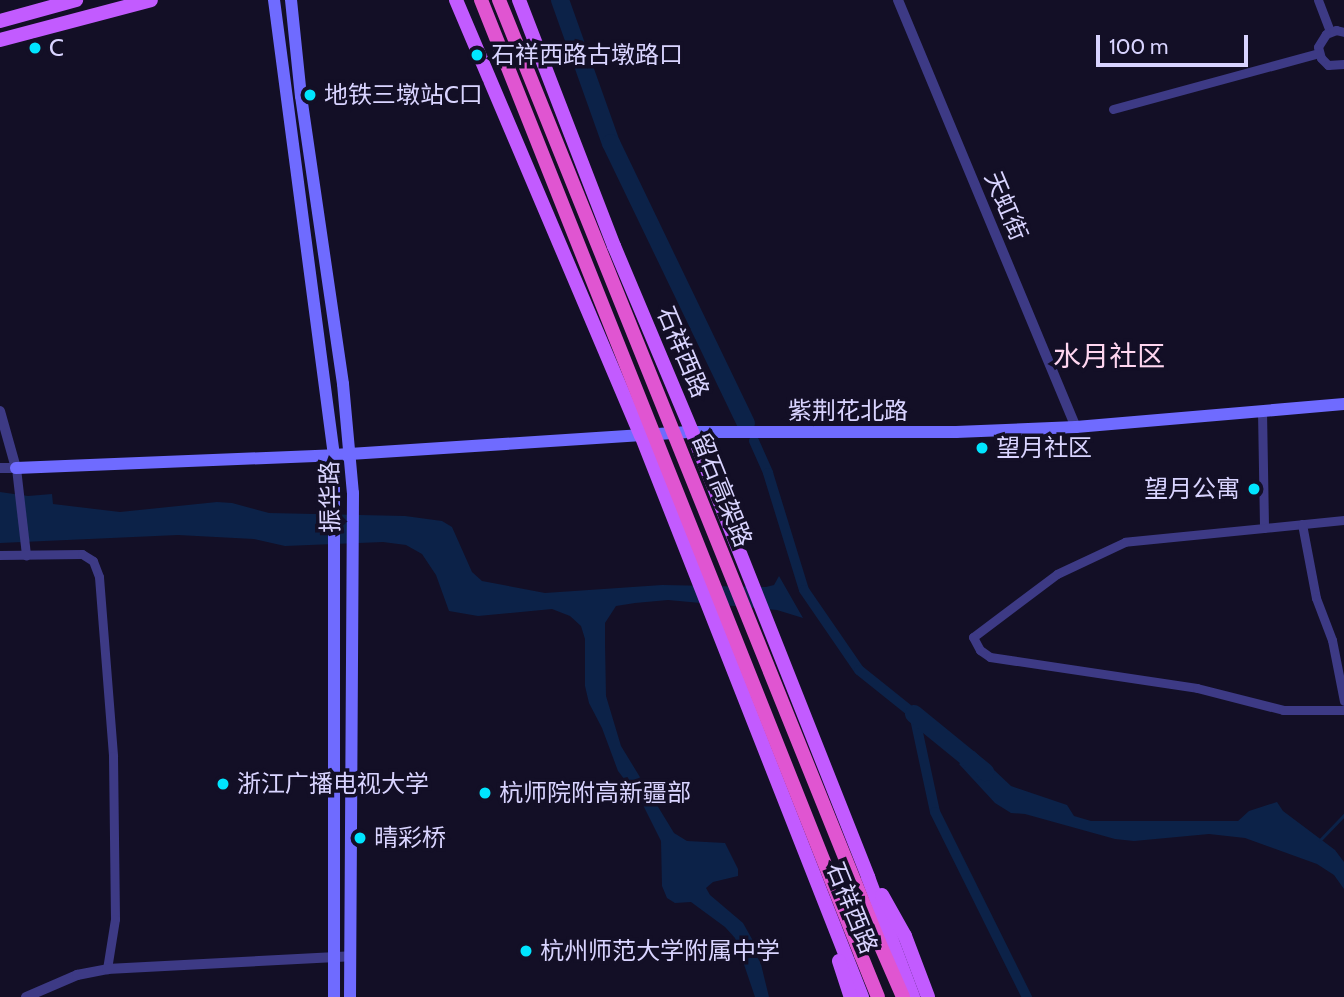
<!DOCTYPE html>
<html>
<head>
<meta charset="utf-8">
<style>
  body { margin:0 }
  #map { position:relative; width:1344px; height:997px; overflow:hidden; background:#130f26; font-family:Cabin,"Noto Sans SC",sans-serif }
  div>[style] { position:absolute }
  .water>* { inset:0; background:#0c2248 }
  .stream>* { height:2.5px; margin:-1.25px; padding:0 1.25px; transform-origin:1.25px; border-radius:1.25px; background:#0c2248 }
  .canal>* { height:10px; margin:-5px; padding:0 5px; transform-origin:5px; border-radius:5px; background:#0c2248 }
  .river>* { height:18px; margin:-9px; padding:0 9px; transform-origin:9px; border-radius:9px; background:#0c2248 }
  .minor>* { height:9px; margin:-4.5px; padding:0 4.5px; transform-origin:4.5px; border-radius:4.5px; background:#3d3a85 }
  .tertiary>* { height:10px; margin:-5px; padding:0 5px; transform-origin:5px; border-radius:5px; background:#3d3a85 }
  .secondary>* { height:12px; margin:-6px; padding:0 6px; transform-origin:6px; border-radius:6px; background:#6f6bff }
  .primary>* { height:14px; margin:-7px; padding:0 7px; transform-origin:7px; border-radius:7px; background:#c25bff }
  .trunk>* { height:14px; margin:-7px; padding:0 7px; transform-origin:7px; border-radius:7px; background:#e055d1 }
  .trunk-bridge>* { height:14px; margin:-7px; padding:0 7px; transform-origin:7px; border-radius:7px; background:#e055d1 }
  .dots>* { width:19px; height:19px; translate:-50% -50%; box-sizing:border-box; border:4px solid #130f26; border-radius:50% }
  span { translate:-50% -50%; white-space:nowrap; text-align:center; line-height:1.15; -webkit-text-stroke:7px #130f26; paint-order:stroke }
  .poi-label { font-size:24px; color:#d9d4ff }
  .left { translate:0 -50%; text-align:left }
  .right { translate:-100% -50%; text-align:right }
  .street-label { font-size:24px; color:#d9d4ff }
  .quarter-label { font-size:28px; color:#ffd6f0 }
  .scale { position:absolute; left:1096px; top:35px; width:152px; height:32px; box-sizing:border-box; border:4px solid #d9d4ff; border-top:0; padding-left:9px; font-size:21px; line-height:24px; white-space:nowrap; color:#d9d4ff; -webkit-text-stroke:5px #130f26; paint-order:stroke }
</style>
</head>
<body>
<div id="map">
  <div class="water">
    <div style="clip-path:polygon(0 492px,28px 496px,52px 494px,53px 504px,120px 512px,217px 502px,232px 503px,269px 513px,405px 516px,442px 521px,452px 527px,472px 572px,482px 581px,545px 593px,662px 585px,766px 587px,774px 585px,779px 576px,803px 618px,777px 610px,668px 600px,635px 603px,616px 606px,605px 623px,605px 643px,606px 696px,621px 746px,674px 833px,687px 841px,725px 843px,738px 869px,738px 876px,713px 882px,706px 888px,710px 895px,743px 923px,757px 948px,769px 997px,755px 997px,735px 938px,725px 927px,691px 902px,675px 903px,667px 898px,662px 886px,661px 841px,641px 801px,618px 771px,602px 728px,589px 703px,585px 686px,585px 639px,581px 626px,570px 616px,552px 609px,478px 616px,449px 611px,436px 575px,422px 554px,406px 545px,383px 542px,285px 546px,254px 539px,178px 535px,0 543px)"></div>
    <div style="clip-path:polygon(974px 751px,1011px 786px,1067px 805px,1074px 816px,1091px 821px,1238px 821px,1249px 811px,1277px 802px,1283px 811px,1335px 850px,1344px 862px,1344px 889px,1334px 875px,1317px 864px,1245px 838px,1209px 834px,1134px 841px,1115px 839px,1025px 814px,1011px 813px,995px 803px,959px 764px)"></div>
  </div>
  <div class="stream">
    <div style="left:1320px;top:840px;width:35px;rotate:-46deg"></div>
  </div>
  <div class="canal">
    <div style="left:754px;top:441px;width:35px;rotate:66deg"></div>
    <div style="left:768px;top:473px;width:122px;rotate:72.9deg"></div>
    <div style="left:804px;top:590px;width:97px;rotate:55.5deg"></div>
    <div style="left:859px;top:670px;width:70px;rotate:38.7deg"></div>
    <div style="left:914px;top:714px;width:100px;rotate:77.9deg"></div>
    <div style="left:935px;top:812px;width:207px;rotate:63.6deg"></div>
  </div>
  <div class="river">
    <div style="left:560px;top:0;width:152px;rotate:70.4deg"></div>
    <div style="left:611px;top:143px;width:311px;rotate:64.3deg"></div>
    <div style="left:914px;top:714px;width:92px;rotate:39.2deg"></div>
  </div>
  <div class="minor">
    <div style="left:1318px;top:0;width:33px;rotate:69deg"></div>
    <div style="left:1344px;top:32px;width:8px;rotate:-166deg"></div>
    <div style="left:1336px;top:30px;width:11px;rotate:158deg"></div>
    <div style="left:1326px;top:34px;width:15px;rotate:122deg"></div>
    <div style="left:1318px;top:47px;width:11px;rotate:75deg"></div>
    <div style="left:1321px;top:58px;width:10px;rotate:45deg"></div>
    <div style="left:1328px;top:65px;width:16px;rotate:-4deg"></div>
    <div style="left:1113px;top:109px;width:213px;rotate:-15.2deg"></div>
    <div style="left:1262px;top:411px;width:117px;rotate:89deg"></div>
    <div style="left:16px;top:468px;width:88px;rotate:83.4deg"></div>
    <div style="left:1344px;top:520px;width:220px;rotate:174.3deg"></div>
    <div style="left:1125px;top:542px;width:75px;rotate:154.8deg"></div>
    <div style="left:1057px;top:574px;width:105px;rotate:143.1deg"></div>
    <div style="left:973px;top:637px;width:15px;rotate:62deg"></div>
    <div style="left:980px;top:650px;width:12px;rotate:35deg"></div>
    <div style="left:990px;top:657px;width:209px;rotate:8.5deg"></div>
    <div style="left:1197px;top:688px;width:89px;rotate:14.3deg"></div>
    <div style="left:1283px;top:710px;width:61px"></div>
    <div style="left:1302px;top:524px;width:75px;rotate:79.3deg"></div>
    <div style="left:1316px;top:598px;width:45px;rotate:69.1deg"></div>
    <div style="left:1332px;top:640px;width:62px;rotate:78.9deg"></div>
    <div style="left:0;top:555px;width:82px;rotate:-0.7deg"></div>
    <div style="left:82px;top:554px;width:13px;rotate:32deg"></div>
    <div style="left:93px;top:561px;width:17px;rotate:69deg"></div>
    <div style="left:99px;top:577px;width:180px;rotate:85.5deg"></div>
    <div style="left:113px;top:756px;width:163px;rotate:89.3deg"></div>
    <div style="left:115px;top:919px;width:51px;rotate:99.1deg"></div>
  </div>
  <div class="tertiary">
    <div style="left:898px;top:0;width:463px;rotate:67.4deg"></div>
    <div style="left:0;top:411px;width:59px;rotate:74.3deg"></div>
    <div style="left:16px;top:468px;width:16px;rotate:180deg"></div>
    <div style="left:26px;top:997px;width:56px;rotate:-23.3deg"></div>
    <div style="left:77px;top:975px;width:31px;rotate:-11deg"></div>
    <div style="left:107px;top:969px;width:244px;rotate:-3deg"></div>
  </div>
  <div class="secondary">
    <div style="left:274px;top:0;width:459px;rotate:82.5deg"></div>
    <div style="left:334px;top:455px;width:542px;rotate:90deg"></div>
    <div style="left:291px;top:0;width:97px;rotate:84.1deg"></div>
    <div style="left:301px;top:96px;width:291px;rotate:81.7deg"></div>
    <div style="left:343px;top:384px;width:109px;rotate:84.8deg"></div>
    <div style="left:353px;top:493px;width:504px;rotate:90.34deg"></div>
    <div style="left:16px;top:468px;width:318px;rotate:-2.3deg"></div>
    <div style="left:334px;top:455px;width:359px;rotate:-3.7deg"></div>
    <div style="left:692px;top:432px;width:264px"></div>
    <div style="left:956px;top:432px;width:120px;rotate:-2.4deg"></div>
    <div style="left:1076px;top:427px;width:269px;rotate:-4.9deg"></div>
  </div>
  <div class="primary">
    <div style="left:456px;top:0;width:473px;rotate:67deg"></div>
    <div style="left:641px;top:435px;width:604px;rotate:68.53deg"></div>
    <div style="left:519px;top:0;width:264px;rotate:68.9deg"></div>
    <div style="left:614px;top:246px;width:202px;rotate:67.2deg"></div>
    <div style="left:692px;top:432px;width:479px;rotate:68.4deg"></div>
    <div style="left:868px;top:877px;width:128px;rotate:69.4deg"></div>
    <div style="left:0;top:21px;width:79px;rotate:-15.4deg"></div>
    <div style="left:0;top:40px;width:156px;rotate:-14.8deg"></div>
    <div style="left:882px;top:895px;width:47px;rotate:60.7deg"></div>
    <div style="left:905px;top:936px;width:65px;rotate:69.3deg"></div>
    <div style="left:839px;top:961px;width:38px;rotate:72deg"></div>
  </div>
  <div class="trunk">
    <div style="left:879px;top:942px;width:60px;rotate:66.4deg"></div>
    <div style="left:861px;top:955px;width:45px;rotate:68deg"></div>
  </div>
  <div class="trunk-bridge">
    <div style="left:481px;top:0;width:1028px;rotate:68.3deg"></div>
    <div style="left:499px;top:0;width:1016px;rotate:68.03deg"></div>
  </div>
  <div class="dots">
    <div style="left:35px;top:48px;background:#00e5ff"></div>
    <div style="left:477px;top:55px;background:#00e5ff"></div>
    <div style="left:310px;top:95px;background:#00e5ff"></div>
    <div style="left:982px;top:448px;background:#00e5ff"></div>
    <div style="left:1254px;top:489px;background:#00e5ff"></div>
    <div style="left:223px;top:784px;background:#00e5ff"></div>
    <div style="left:485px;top:793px;background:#00e5ff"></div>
    <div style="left:360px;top:838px;background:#00e5ff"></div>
    <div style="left:526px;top:951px;background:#00e5ff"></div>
  </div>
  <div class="poi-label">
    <span class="left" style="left:49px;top:48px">C</span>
    <span class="left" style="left:491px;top:55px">石祥西路古墩路口</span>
    <span class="left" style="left:324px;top:95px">地铁三墩站C口</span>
    <span class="left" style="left:996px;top:448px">望月社区</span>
    <span class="right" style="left:1240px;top:489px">望月公寓</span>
    <span class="left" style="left:237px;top:784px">浙江广播电视大学</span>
    <span class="left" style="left:499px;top:793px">杭师院附高新疆部</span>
    <span class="left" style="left:374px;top:838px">晴彩桥</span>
    <span class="left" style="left:540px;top:951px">杭州师范大学附属中学</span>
  </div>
  <div class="street-label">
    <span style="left:1006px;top:206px;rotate:67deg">天虹街</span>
    <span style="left:683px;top:352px;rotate:67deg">石祥西路</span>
    <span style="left:848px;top:411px">紫荆花北路</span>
    <span style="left:722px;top:490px;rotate:68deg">留石高架路</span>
    <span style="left:330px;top:497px;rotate:-91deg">振华路</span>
    <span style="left:852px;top:908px;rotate:68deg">石祥西路</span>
  </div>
  <div class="quarter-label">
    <span style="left:1109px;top:356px">水月社区</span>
  </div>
  <div class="scale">100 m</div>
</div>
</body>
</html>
